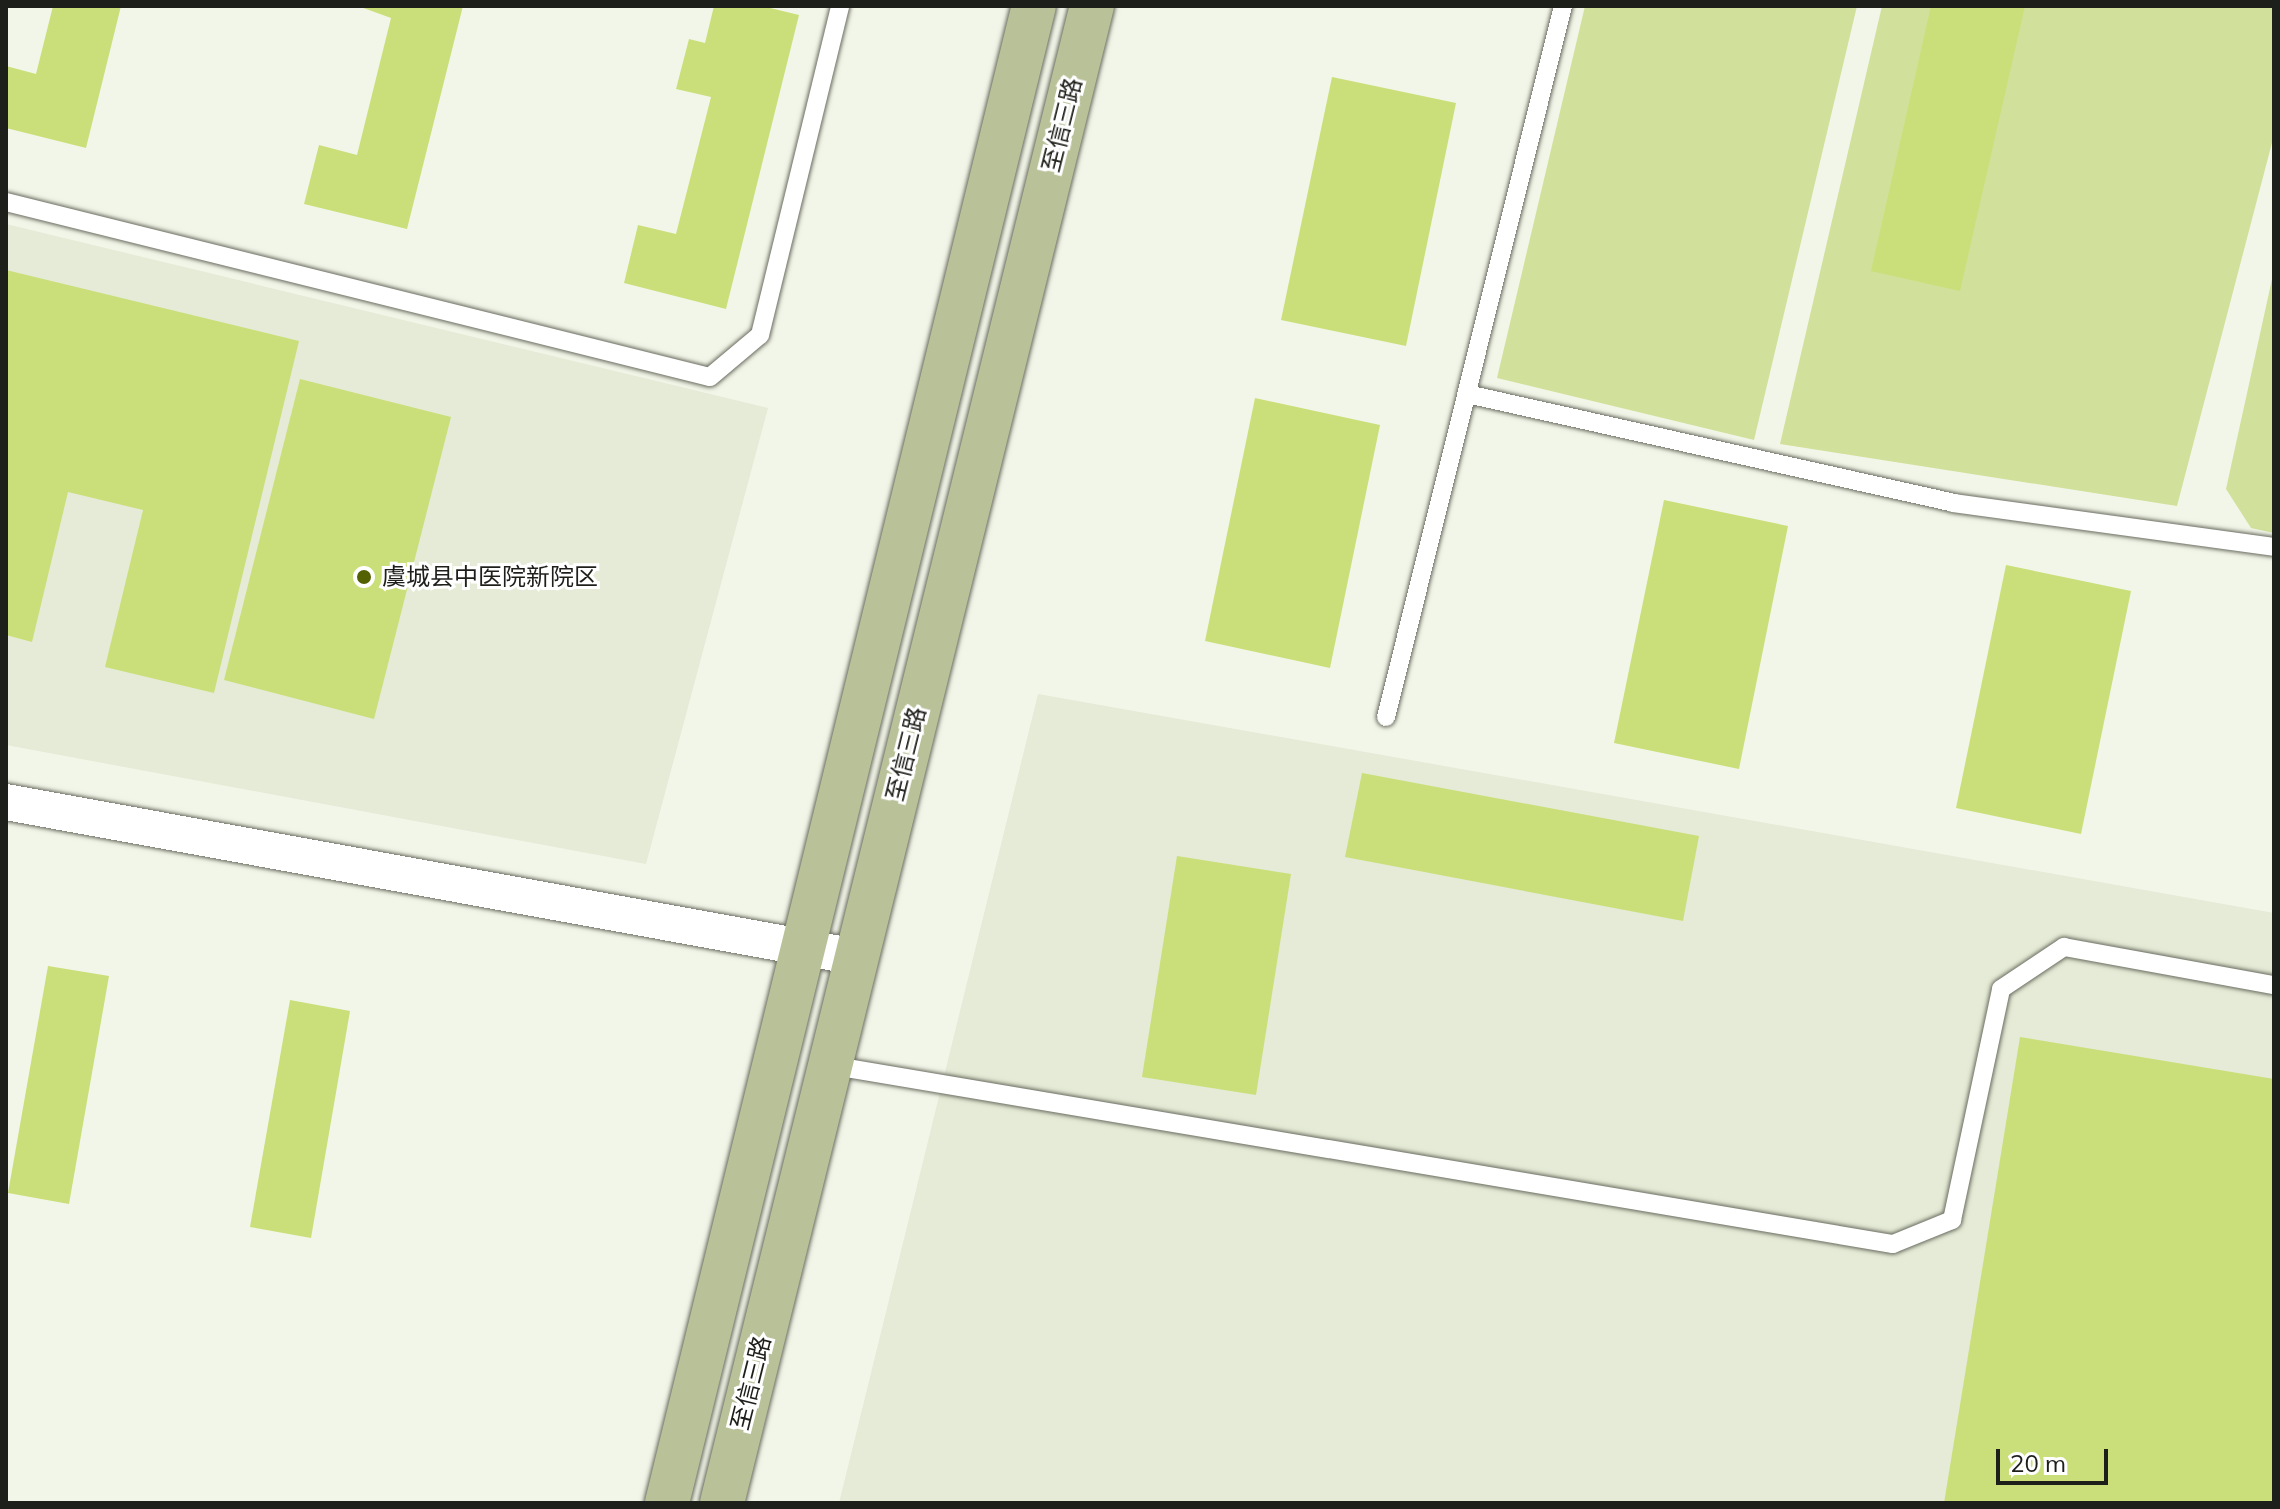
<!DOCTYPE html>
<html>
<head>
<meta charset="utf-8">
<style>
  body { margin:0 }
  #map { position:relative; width:2280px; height:1509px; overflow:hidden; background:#f2f6e8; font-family:Mulish,"Noto Sans SC",sans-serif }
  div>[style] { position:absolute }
  .built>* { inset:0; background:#e5ebd6 }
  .green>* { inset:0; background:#d1e09a }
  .building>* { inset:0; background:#cadf79 }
  .roads { filter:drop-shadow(0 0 2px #696c60) drop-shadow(0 0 2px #696c60) }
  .lane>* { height:18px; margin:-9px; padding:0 9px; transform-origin:9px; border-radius:9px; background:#fff }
  .street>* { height:36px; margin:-18px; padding:0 18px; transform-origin:18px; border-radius:18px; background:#fff }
  .primary>* { height:44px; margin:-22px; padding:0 22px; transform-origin:22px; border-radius:22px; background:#b9c199 }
  .dots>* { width:22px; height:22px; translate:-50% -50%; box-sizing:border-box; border:4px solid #fff; border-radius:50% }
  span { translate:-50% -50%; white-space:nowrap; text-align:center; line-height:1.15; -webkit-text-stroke:6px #fff; paint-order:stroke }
  .street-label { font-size:24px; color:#1d1f1a }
  .poi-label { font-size:24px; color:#1d1f1a }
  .left { translate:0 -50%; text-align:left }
  .frame { position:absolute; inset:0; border:8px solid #1d1f1a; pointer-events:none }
  .scale { position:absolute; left:1996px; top:1449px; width:112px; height:36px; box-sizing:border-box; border:4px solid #1d1f1a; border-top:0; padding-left:10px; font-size:24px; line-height:28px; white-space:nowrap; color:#1d1f1a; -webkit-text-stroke:6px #fff; paint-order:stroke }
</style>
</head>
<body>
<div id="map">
  <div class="built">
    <div style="clip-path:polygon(6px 224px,768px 408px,646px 864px,6px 745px)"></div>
    <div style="clip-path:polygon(1038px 694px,2274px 913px,2274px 1503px,839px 1503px)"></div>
  </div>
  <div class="green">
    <div style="clip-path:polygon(1585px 6px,1857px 6px,1754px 440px,1497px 378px)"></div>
    <div style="clip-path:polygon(1882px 6px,2274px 6px,2274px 135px,2177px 506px,1780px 444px)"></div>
    <div style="clip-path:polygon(2274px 270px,2274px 533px,2251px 528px,2226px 489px)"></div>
  </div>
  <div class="building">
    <div style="clip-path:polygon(53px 6px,121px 6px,86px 148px,6px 128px,6px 66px,36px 74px)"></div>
    <div style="clip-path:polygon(358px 6px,463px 6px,407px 229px,304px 204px,319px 145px,357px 155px,391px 18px)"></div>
    <div style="clip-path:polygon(714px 6px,762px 6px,799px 15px,726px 309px,624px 283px,638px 225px,676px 234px,711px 97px,676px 89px,689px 39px,705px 43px)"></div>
    <div style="clip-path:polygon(1931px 6px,2025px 6px,1960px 291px,1871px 271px)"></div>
    <div style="clip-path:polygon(1332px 77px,1456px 103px,1406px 346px,1281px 320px)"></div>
    <div style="clip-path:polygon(6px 270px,299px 341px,214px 693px,105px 667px,143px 510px,68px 492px,32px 642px,6px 635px)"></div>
    <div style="clip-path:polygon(300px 379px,451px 417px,374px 719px,224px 680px)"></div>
    <div style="clip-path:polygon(1255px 398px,1380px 425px,1330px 668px,1205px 641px)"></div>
    <div style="clip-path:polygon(1664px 500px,1788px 526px,1739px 769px,1614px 743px)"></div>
    <div style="clip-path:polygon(2006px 565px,2131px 591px,2081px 834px,1956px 808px)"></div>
    <div style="clip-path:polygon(1362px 773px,1699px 836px,1683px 921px,1345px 857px)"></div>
    <div style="clip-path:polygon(1177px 856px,1291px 874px,1256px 1095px,1142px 1077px)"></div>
    <div style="clip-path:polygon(48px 966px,109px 976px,69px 1204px,8px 1193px)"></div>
    <div style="clip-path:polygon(290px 1000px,350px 1011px,311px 1238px,250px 1227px)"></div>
    <div style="clip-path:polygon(2020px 1037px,2274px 1079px,2274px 1503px,1944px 1503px)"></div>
  </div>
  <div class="roads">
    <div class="lane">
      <div style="left:6px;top:202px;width:725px;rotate:13.96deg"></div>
      <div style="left:710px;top:377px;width:65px;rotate:-40deg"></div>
      <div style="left:760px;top:335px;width:339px;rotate:-76.3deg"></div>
      <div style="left:1467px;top:394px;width:498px;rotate:12.6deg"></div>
      <div style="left:1953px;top:503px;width:324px;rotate:7.8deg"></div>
      <div style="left:1386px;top:717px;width:733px;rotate:-76.02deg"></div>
      <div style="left:829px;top:1065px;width:1079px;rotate:9.55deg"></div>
      <div style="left:1893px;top:1244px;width:64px;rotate:-22.1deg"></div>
      <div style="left:1952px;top:1220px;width:236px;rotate:-78deg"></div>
      <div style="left:2001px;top:989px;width:76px;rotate:-33.7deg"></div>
      <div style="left:2064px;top:947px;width:213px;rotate:10.3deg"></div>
    </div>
    <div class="street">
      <div style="left:6px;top:802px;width:864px;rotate:10.33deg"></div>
    </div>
    <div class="primary">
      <div style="left:667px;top:1503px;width:1541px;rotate:-76.23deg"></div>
      <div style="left:722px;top:1503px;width:1542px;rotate:-76.12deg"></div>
    </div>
  </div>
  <div class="dots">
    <div style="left:364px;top:577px;background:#546102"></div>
  </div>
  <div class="street-label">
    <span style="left:1062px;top:125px;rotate:-76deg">至信三路</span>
    <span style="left:906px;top:754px;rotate:-76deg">至信三路</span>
    <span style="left:751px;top:1383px;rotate:-76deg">至信三路</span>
  </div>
  <div class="poi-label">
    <span class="left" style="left:382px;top:577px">虞城县中医院新院区</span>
  </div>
  <div class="frame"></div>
  <div class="scale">20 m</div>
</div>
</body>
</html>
